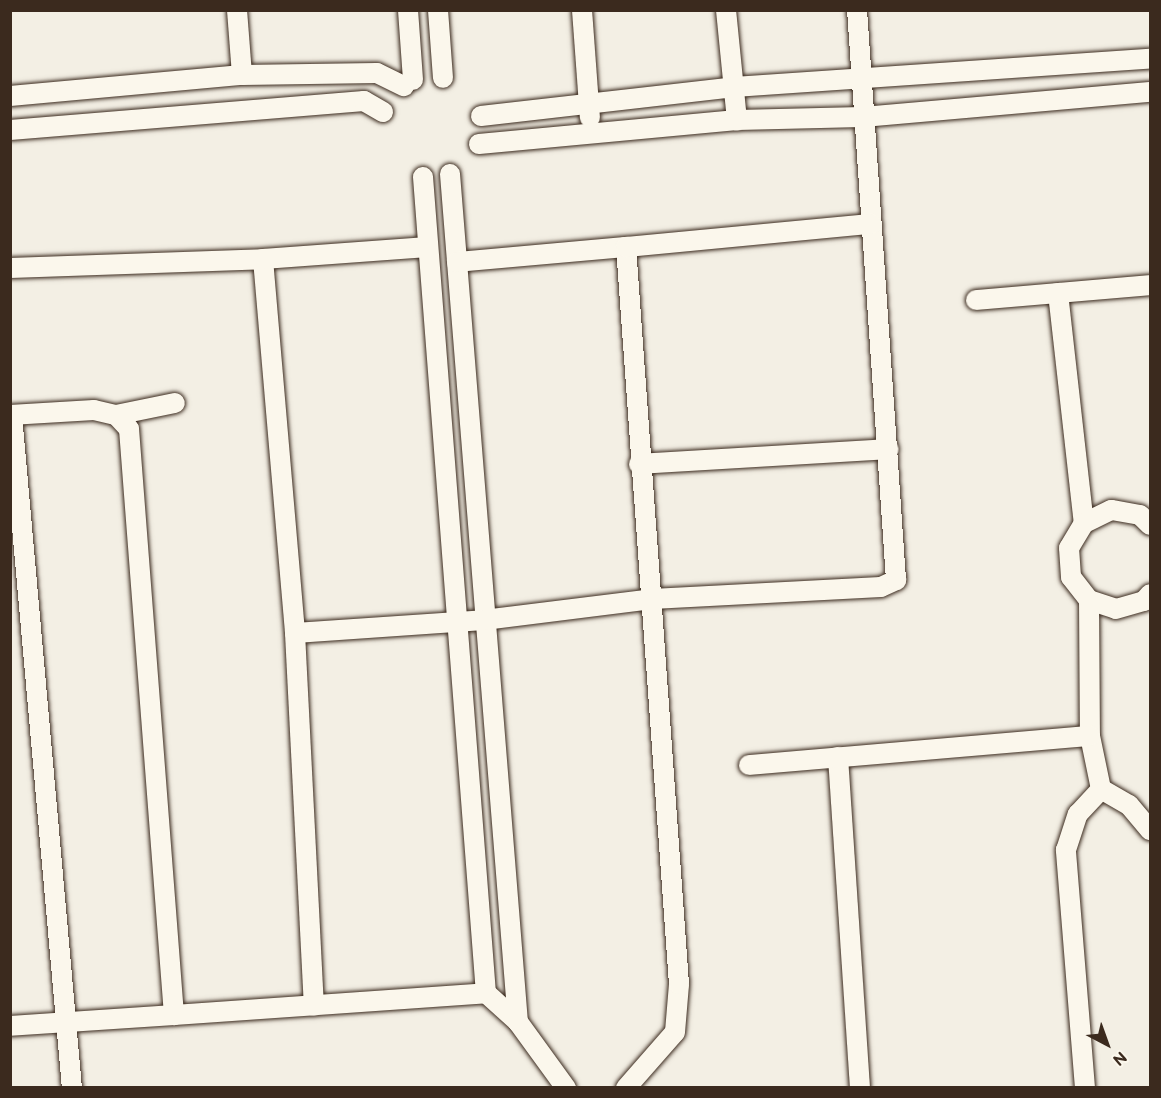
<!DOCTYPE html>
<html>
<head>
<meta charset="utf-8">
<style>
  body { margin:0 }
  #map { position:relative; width:1161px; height:1098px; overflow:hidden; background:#f3efe4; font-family:"Balsamiq Sans",sans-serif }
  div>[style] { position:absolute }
  .roads { filter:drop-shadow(0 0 2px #3b2a1e) drop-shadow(0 0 2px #3b2a1e) }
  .street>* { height:20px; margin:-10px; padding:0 10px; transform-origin:10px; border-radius:10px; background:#fbf7ec }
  span { translate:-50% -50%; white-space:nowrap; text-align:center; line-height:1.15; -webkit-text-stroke:4.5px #fbf7ec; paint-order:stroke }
  .frame { position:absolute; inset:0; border:12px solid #3b2a1e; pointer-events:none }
  .north { position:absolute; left:1077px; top:1014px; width:60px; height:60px; -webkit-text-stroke:4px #fbf7ec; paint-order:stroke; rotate:139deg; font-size:16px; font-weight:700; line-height:24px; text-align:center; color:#3b2a1e }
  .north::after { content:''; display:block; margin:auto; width:21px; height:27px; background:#3b2a1e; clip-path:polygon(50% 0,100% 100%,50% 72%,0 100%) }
</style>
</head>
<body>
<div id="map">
  <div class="roads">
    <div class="street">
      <div style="left:237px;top:10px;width:65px;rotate:85.6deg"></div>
      <div style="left:408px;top:10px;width:70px;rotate:85.9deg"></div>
      <div style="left:438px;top:10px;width:68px;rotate:85.8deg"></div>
      <div style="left:582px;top:10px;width:108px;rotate:85.8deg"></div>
      <div style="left:726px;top:10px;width:111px;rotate:84.3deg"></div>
      <div style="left:10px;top:96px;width:233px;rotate:-5.2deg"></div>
      <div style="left:242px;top:75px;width:135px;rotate:-0.8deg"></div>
      <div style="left:377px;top:73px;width:30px;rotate:26deg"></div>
      <div style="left:481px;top:116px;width:255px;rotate:-6.5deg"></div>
      <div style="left:734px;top:87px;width:417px;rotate:-3.9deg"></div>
      <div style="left:10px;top:130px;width:355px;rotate:-4.7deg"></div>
      <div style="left:364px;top:101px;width:22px;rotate:30deg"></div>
      <div style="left:479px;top:144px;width:259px;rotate:-5.3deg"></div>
      <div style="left:737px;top:120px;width:126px;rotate:-1.4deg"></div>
      <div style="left:863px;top:117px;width:288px;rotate:-5deg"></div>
      <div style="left:450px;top:174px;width:851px;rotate:85.42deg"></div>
      <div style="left:423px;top:177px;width:818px;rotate:85.59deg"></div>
      <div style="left:486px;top:993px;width:43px;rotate:42.2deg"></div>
      <div style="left:518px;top:1022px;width:82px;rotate:54deg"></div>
      <div style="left:263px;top:259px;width:375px;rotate:85.1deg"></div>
      <div style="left:295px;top:633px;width:373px;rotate:87.1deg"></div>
      <div style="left:457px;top:262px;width:170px;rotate:-5.1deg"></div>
      <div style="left:10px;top:268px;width:253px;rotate:-2deg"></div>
      <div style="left:263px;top:259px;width:165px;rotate:-4.2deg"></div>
      <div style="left:1058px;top:293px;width:231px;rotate:83.6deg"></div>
      <div style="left:976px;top:300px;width:175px;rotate:-4.9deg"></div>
      <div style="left:10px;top:415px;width:84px;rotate:-3.4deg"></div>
      <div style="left:94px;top:410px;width:23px;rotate:13deg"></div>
      <div style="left:116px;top:415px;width:19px;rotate:47deg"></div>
      <div style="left:129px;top:429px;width:588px;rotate:85.61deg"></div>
      <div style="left:174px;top:1015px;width:164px;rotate:176.2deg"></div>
      <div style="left:12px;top:415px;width:676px;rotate:84.91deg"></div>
      <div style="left:116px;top:415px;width:60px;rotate:-11.5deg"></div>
      <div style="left:639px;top:464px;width:250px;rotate:-3.4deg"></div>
      <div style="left:1150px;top:525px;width:14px;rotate:-135deg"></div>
      <div style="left:1140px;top:515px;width:29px;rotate:-170deg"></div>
      <div style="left:1111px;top:510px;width:30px;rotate:154deg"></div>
      <div style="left:1084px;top:523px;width:29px;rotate:121deg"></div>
      <div style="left:1069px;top:548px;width:29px;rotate:86deg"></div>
      <div style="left:1071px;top:577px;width:29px;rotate:52deg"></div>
      <div style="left:1089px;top:600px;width:28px;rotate:18deg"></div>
      <div style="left:1116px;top:609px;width:29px;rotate:-16deg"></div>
      <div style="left:1144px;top:601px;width:9px;rotate:-49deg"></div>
      <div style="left:1089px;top:600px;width:136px;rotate:89.6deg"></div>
      <div style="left:1090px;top:736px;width:54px;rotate:78.3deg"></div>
      <div style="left:1101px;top:789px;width:32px;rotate:30deg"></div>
      <div style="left:1129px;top:805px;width:33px;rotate:50deg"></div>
      <div style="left:295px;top:633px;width:189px;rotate:-3.9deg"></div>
      <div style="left:484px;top:620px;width:169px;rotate:-7.1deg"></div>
      <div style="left:652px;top:599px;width:229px;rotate:-3deg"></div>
      <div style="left:881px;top:587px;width:17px;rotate:-25deg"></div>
      <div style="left:896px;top:580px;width:571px;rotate:-93.91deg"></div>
      <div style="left:838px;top:757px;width:332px;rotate:86.2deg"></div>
      <div style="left:749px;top:765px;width:342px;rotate:-4.9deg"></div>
      <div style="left:174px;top:1015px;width:313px;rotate:-4deg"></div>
      <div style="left:626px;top:1088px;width:74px;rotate:-48.8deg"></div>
      <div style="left:675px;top:1032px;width:48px;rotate:-85.2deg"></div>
      <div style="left:679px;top:984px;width:739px;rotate:-94.11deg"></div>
      <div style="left:626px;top:247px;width:246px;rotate:-5.4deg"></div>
      <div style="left:1085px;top:1088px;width:239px;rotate:-94.6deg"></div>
      <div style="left:1066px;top:850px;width:38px;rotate:-72deg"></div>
      <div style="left:1078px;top:814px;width:34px;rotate:-47deg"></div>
    </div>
  </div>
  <div class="frame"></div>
  <div class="north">N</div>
</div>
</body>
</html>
